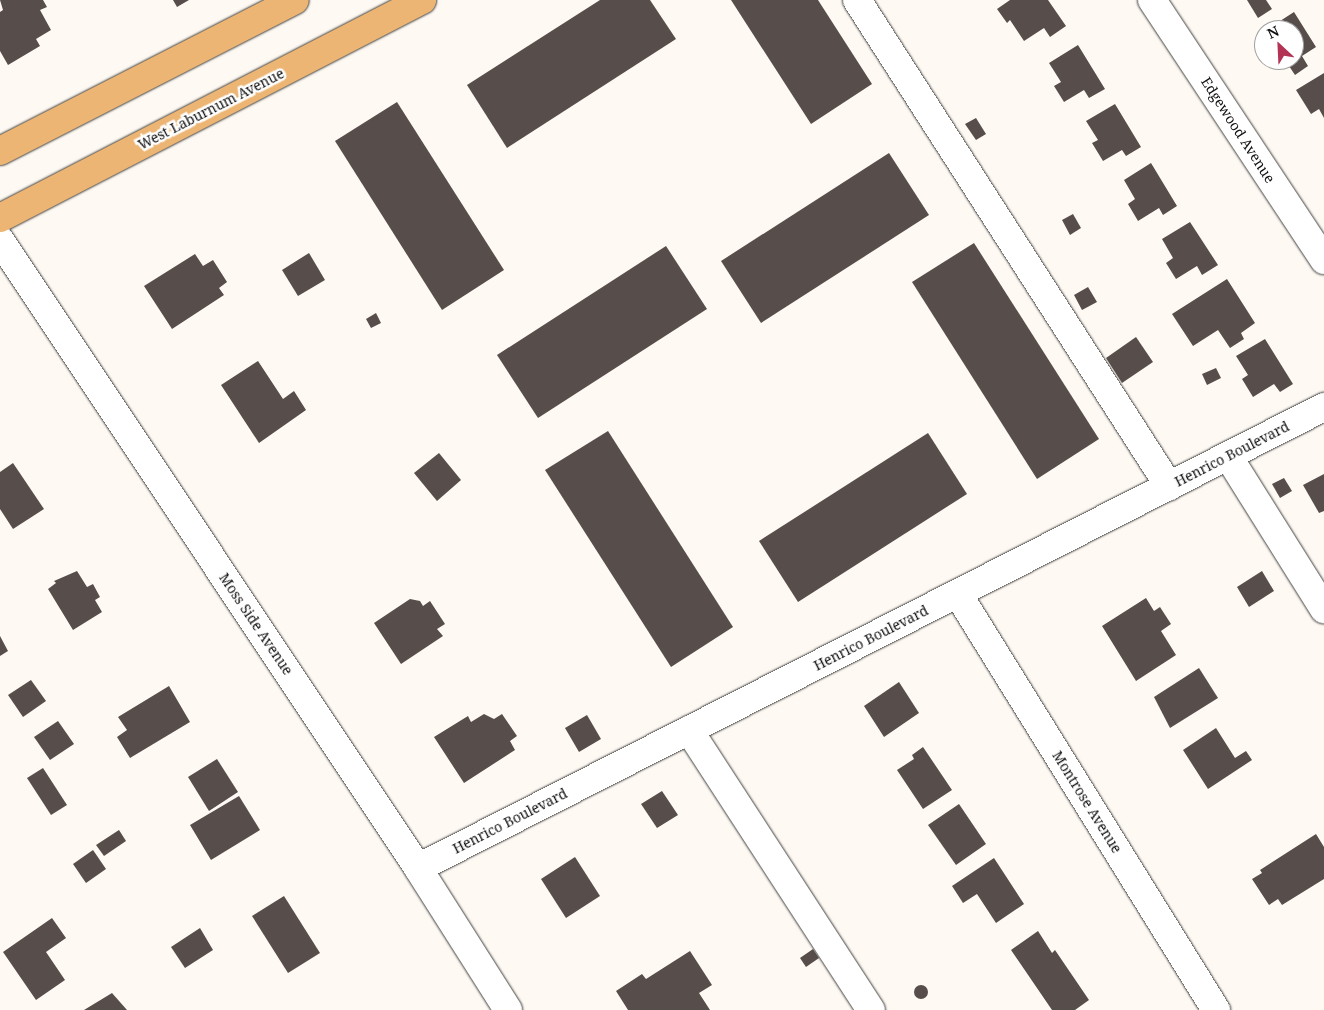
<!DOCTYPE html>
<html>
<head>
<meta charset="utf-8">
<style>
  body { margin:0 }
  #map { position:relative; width:1324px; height:1010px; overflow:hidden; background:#fef9f2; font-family:"Noto Serif",serif }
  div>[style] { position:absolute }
  .building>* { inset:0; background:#574e4c }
  .round { border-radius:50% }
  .roads { filter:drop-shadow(0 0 1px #424242) drop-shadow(0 0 1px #424242) }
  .minor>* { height:28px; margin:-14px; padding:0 14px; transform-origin:14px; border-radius:14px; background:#fff }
  .major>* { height:28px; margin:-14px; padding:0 14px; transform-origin:14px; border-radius:14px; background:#ecb574 }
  span { translate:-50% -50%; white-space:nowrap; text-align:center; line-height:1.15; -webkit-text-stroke:5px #fff; paint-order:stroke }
  .street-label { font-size:14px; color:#0f0f0f }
  .north { position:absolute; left:1254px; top:20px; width:50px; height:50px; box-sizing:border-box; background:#fff; border:1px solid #9f9f9f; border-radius:50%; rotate:335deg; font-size:14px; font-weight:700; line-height:20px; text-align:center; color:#0f0f0f }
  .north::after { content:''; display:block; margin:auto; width:18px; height:22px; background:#b33355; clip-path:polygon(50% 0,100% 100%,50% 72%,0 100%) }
</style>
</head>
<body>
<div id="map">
  <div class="building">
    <div style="clip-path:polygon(0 0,43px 0,47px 7px,40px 10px,51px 30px,36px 39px,40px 46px,8px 65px,0 51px,0 12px,3px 10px)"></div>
    <div style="clip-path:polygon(173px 0,189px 0,177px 7px)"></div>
    <div style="clip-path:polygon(600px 0,650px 0,676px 39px,507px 148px,467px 85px)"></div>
    <div style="clip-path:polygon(731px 0,818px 0,872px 84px,811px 124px)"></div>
    <div style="clip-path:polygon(1010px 0,1048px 0,1066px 26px,1050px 37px,1044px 28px,1024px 41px,1010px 20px,1007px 23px,997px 9px)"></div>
    <div style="clip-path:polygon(1247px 0,1266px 0,1272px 9px,1258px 18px)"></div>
    <div style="clip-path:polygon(1294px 12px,1316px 47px,1302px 56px,1308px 66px,1295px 75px,1285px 60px,1294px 60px,1294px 30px,1266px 30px)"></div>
    <div style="clip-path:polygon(1078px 45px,1105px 89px,1089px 98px,1084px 90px,1064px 102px,1054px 86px,1061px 82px,1049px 63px)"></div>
    <div style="clip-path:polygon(1324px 73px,1324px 118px,1319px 109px,1311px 114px,1296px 90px)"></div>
    <div style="clip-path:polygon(397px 102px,504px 270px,442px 310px,335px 141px)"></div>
    <div style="clip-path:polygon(1115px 104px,1141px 147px,1126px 156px,1122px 150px,1103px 161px,1092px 143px,1098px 140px,1086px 121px)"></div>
    <div style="clip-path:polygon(976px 118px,986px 134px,976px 140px,965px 124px)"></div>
    <div style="clip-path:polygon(889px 153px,929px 215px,761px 323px,721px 261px)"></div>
    <div style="clip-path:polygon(1151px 163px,1177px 206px,1163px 215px,1159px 208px,1138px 221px,1128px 204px,1135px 199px,1124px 180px)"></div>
    <div style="clip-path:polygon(1073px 214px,1081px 228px,1070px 235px,1062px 220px)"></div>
    <div style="clip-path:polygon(1190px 222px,1218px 265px,1202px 275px,1197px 266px,1176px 279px,1166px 263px,1173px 258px,1162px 239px)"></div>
    <div style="clip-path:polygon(974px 243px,1099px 439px,1037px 479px,912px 282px)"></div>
    <div style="clip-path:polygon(666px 246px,707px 309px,538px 418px,497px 355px)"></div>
    <div style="clip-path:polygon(309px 253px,325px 280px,298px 296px,282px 270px)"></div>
    <div style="clip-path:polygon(195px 254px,203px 266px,213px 260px,227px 282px,219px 288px,224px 295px,172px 329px,144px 286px)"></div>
    <div style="clip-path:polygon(1227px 279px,1255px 323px,1241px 333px,1244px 339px,1230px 348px,1218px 330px,1193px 346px,1172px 314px)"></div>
    <div style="clip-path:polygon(1088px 287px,1097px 302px,1082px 310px,1074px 295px)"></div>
    <div style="clip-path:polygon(376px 313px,381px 323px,371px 328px,366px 319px)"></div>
    <div style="clip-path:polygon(1136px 337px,1153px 362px,1122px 383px,1106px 358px)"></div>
    <div style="clip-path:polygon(1265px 339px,1293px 384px,1280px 392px,1274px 384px,1253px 397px,1242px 379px,1248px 375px,1236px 356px)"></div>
    <div style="clip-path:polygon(258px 361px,283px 399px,294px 391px,306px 410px,259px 443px,221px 385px)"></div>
    <div style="clip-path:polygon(1216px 368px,1221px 378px,1207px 385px,1202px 374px)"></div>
    <div style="clip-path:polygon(608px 431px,733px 627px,671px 667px,545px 470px)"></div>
    <div style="clip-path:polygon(928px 433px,967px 494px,798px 602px,759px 541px)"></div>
    <div style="clip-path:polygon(439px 453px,461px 480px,437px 501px,414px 473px)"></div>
    <div style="clip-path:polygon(13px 463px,44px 509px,13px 529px,0 509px,0 472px)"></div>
    <div style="clip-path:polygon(1324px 474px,1324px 511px,1319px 513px,1303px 485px)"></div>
    <div style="clip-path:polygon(1284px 478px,1292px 491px,1280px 498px,1272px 484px)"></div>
    <div style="clip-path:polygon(77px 571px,87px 587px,93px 584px,100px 597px,95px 600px,102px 612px,73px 630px,48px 589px,56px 583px,54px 581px)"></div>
    <div style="clip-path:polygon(1262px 571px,1274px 591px,1249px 607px,1237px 587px)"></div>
    <div style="clip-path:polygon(1146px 598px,1154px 611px,1160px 607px,1171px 624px,1161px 631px,1176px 655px,1136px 681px,1102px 626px)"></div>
    <div style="clip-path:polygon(410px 599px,420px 601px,423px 606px,430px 601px,445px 624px,437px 629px,443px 636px,401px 664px,374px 623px)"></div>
    <div style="clip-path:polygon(0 636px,8px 651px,0 656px)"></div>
    <div style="clip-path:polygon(1199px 668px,1218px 698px,1170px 728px,1154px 697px)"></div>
    <div style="clip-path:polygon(31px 680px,46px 701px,23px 717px,8px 695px)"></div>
    <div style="clip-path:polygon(899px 682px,919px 713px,884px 737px,864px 706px)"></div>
    <div style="clip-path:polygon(169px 686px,190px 722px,130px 758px,117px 737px,127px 730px,118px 717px)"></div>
    <div style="clip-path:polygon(484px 714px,494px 719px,502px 714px,517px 736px,510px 741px,515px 750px,464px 783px,434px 737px,468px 716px,471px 722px)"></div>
    <div style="clip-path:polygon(587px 715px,601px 739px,579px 752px,565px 728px)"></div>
    <div style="clip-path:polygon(58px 721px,74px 744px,50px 760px,34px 737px)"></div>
    <div style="clip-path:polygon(1216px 728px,1235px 758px,1246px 751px,1252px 760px,1208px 789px,1183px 750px)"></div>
    <div style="clip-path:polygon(923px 747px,952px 790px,923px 809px,897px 770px,914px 759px,912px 755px)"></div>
    <div style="clip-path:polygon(217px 759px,238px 792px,209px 811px,188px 777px)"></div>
    <div style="clip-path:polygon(43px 768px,67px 805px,51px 815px,27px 778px)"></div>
    <div style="clip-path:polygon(662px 791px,678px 815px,657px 828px,641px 804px)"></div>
    <div style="clip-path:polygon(239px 796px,260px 830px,211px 860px,190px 825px)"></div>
    <div style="clip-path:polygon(959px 804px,986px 844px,956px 865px,928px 825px)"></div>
    <div style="clip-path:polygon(119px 830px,126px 841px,104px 856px,96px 845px)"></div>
    <div style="clip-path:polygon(1316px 834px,1324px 847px,1324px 879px,1282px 905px,1278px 899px,1269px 905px,1252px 879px,1262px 873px,1260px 870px)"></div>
    <div style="clip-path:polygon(93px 850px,106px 869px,86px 883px,73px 864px)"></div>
    <div style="clip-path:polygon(575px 857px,600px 896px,566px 918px,541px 879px)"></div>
    <div style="clip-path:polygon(994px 858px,1024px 904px,996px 923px,977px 894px,963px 903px,952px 886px)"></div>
    <div style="clip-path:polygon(284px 896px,320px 953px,288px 973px,252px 916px)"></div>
    <div style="clip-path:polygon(52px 918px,66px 938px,46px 952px,65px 980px,36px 1000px,3px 952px)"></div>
    <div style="clip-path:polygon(200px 928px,213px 950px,185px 968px,171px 947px)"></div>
    <div style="clip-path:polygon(1038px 931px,1052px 953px,1055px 950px,1089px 1000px,1075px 1010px,1052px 1010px,1011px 950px)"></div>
    <div style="clip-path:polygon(813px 949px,819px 958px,806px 967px,800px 958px)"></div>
    <div style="clip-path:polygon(690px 951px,712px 985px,699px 993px,710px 1010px,628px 1010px,616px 991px,642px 974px,646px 979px)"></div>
    <div class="round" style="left:914px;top:985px;width:14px;height:14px"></div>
    <div style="clip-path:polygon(112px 993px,127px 1010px,84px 1010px)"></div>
  </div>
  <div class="roads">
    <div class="minor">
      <div style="left:857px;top:0;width:578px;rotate:57.3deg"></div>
      <div style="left:1152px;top:0;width:312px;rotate:56.5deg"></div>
      <div style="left:0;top:240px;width:754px;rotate:56.35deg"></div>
      <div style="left:418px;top:868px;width:168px;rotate:57.6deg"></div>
      <div style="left:1228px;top:456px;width:181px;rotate:57.9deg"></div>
      <div style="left:958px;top:594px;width:490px;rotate:58.2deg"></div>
      <div style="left:689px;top:730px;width:334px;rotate:57deg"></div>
      <div style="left:418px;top:868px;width:1017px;rotate:-26.97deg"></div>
    </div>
    <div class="major">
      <div style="left:0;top:151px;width:331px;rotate:-27.1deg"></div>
      <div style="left:0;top:218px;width:475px;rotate:-27.3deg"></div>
    </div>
  </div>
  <div class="street-label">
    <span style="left:211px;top:109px;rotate:-27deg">West Laburnum Avenue</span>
    <span style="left:1238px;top:130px;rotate:57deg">Edgewood Avenue</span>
    <span style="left:1232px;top:454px;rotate:-27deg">Henrico Boulevard</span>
    <span style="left:256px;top:624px;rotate:56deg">Moss Side Avenue</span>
    <span style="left:871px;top:638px;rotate:-27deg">Henrico Boulevard</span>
    <span style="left:1087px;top:802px;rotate:58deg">Montrose Avenue</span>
    <span style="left:510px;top:821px;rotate:-27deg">Henrico Boulevard</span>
  </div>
  <div class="north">N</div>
</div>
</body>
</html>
